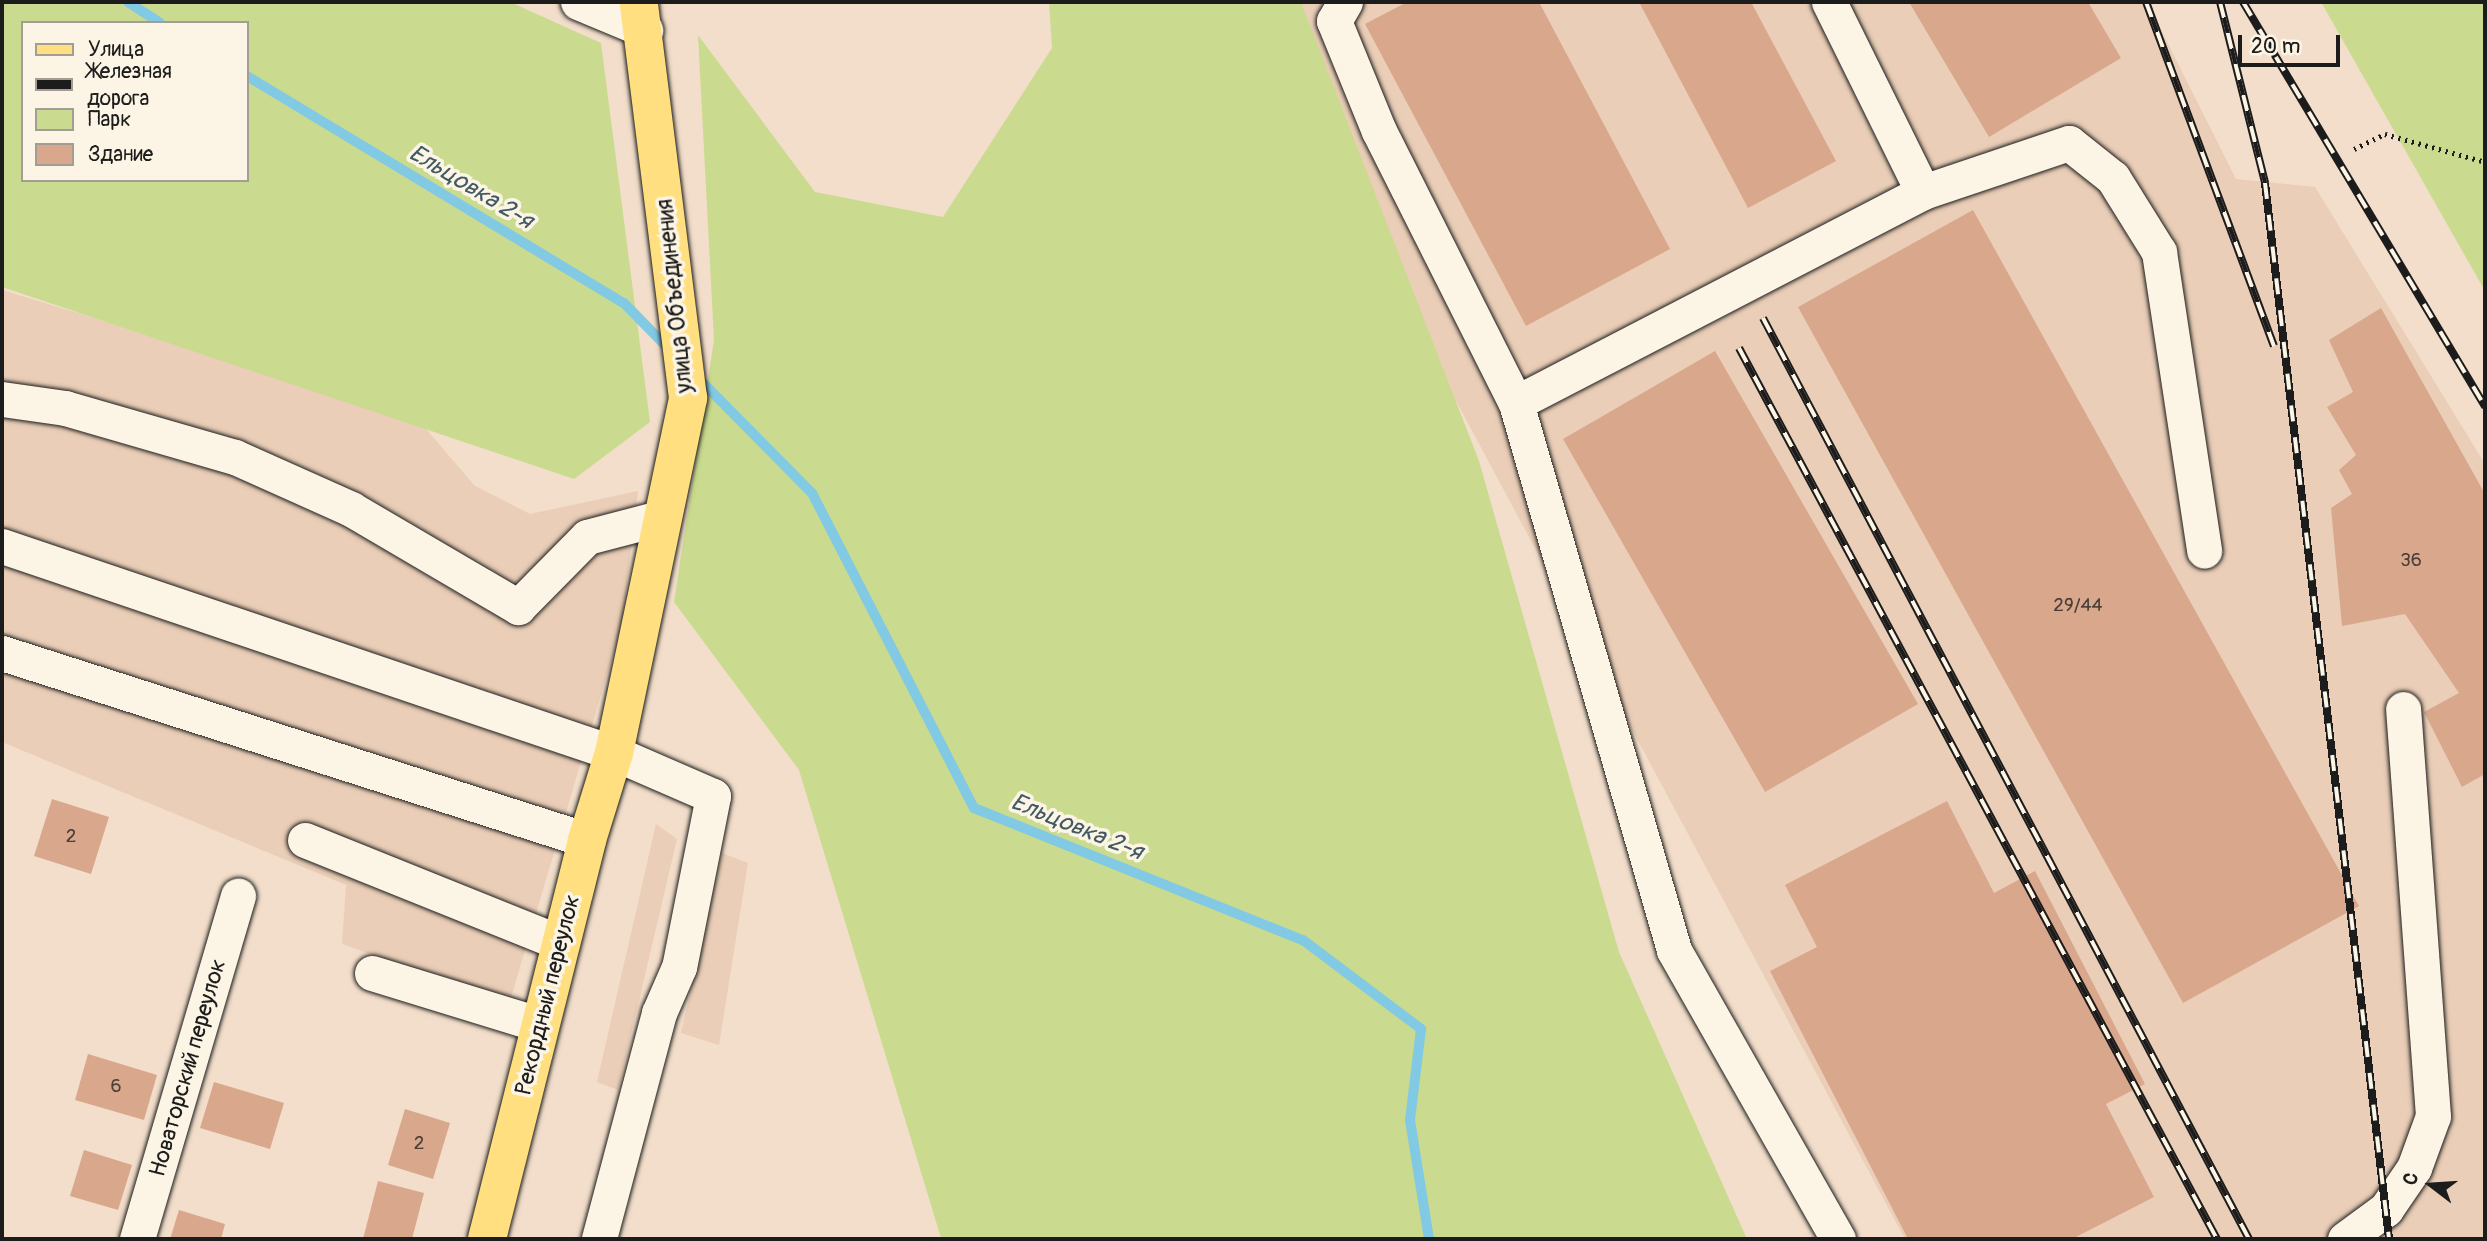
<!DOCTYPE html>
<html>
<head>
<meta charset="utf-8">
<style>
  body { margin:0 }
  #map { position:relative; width:2487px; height:1241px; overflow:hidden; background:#f2deca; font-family:Pangolin,sans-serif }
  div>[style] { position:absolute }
  .built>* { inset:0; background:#eaceb7 }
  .green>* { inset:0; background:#cadb8f }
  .stream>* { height:10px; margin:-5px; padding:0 5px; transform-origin:5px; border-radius:5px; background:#82c9e3 }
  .building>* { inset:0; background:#d9a88c }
  .path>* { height:4.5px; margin-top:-2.25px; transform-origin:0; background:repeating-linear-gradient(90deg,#1c1c1c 0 2px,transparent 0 7px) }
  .roads { filter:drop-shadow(0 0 2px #1c1c1c) drop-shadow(0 0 2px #1c1c1c) }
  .minor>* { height:35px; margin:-17.5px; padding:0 17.5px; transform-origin:17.5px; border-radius:17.5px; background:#fcf5e5 }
  .major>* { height:38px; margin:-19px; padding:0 19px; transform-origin:19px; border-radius:19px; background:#ffdf80 }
  .rail>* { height:8px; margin-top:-4px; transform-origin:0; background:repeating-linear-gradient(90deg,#fcf5e5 0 16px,#1c1c1c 0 32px); box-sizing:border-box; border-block:2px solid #1c1c1c }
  span { translate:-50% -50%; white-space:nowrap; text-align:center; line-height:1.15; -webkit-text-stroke:7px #fcf5e5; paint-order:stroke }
  .number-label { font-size:19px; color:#4b3f38 }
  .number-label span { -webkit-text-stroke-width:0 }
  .street-label { font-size:23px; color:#1c1c1c }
  .water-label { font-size:24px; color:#405962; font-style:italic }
  .frame { position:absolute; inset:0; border:4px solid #1c1c1c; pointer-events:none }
  .legend { position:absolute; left:21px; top:21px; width:228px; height:161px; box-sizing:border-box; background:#fcf5e5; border:2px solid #a29e95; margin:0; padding:9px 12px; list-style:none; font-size:21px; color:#1c1c1c }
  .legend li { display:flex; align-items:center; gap:14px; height:35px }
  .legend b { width:35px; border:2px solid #a29e95 }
  .north { position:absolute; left:2396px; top:1150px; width:70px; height:70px; -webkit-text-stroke:5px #fcf5e5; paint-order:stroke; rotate:287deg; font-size:19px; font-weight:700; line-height:28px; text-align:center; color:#1c1c1c }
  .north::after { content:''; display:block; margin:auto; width:24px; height:32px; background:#1c1c1c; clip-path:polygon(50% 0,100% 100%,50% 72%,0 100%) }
  .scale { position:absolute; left:2238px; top:35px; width:102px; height:32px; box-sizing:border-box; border:4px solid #1c1c1c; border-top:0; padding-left:9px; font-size:21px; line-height:24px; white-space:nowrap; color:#1c1c1c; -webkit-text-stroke:5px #fcf5e5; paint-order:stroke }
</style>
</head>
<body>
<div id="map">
  <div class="built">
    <div style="clip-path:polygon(1294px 2px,2147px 2px,2236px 179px,2315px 187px,2485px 464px,2485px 1239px,1905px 1239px,1342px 188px)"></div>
    <div style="clip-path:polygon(2px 290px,414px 415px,475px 486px,530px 514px,638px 491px,622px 624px,509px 1004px,342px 944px,346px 885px,2px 742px)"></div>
    <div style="clip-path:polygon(656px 824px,677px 839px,618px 1090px,597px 1082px)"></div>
    <div style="clip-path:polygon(722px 853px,748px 863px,719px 1045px,681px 1033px)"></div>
  </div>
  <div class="green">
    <div style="clip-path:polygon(evenodd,2px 2px,510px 2px,601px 43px,650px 422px,574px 479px,2px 287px,2px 2px,23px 23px,247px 23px,247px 180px,23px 180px,23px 23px)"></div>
    <div style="clip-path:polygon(1049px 2px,1301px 2px,1479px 461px,1619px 952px,1747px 1239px,941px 1238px,799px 770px,674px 602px,714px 340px,698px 35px,815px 192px,943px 217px,1052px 48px)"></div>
    <div style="clip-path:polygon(2321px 2px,2485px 2px,2485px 291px)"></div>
  </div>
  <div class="stream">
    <div style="left:128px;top:2px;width:38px;rotate:33deg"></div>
    <div style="left:247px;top:76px;width:440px;rotate:31.1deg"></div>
    <div style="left:624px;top:303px;width:59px;rotate:45.7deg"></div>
    <div style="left:703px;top:383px;width:155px;rotate:45.3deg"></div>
    <div style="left:812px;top:493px;width:354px;rotate:62.8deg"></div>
    <div style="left:974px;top:808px;width:354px;rotate:21.9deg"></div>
    <div style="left:1303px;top:940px;width:148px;rotate:37deg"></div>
    <div style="left:1421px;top:1029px;width:92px;rotate:96.9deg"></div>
    <div style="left:1410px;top:1120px;width:121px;rotate:80.9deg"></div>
  </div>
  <div class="building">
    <div style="clip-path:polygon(1407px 2px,1539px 2px,1670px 249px,1526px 326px,1365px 24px)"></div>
    <div style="clip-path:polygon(1639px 2px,1751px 2px,1836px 161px,1748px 208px)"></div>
    <div style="clip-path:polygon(1909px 2px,2088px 2px,2121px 58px,1989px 137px)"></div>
    <div style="clip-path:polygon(1973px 210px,2359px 906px,2183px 1003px,1798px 307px)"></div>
    <div style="clip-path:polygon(2381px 308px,2485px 494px,2485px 774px,2462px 787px,2424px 712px,2459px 693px,2405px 614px,2342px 626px,2331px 508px,2352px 494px,2339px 470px,2356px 455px,2327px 407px,2353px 392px,2329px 340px)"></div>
    <div style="clip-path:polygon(1715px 351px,1918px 704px,1765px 792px,1563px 439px)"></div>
    <div style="clip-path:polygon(52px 799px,109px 817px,91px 874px,34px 856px)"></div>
    <div style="clip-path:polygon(1947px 801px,1994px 893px,2035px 871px,2145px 1084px,2106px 1104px,2154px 1197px,2072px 1239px,1908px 1239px,1770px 971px,1817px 947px,1785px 885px)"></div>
    <div style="clip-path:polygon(88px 1054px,157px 1075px,144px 1120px,75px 1100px)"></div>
    <div style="clip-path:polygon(214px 1082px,284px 1103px,270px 1149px,200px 1128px)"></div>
    <div style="clip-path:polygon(405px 1109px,450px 1123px,433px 1179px,388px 1165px)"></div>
    <div style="clip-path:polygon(84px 1150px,132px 1165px,118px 1210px,70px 1196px)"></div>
    <div style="clip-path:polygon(378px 1181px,424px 1193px,412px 1239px,363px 1239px)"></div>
    <div style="clip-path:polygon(179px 1210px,225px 1224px,221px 1239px,170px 1239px)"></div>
  </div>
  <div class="path">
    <div style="left:2354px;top:149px;width:34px;rotate:-26deg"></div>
    <div style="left:2385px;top:134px;width:104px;rotate:15.6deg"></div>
  </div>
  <div class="roads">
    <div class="minor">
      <div style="left:578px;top:2px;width:73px;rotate:22.7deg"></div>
      <div style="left:1345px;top:2px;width:22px;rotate:120deg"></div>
      <div style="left:1334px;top:21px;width:119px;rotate:67.8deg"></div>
      <div style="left:1379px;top:131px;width:305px;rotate:63.3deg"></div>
      <div style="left:1829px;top:2px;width:212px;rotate:63.7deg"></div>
      <div style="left:2px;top:399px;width:64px;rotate:8.1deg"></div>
      <div style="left:65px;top:408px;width:177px;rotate:16.1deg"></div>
      <div style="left:235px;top:457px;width:127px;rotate:24.1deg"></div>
      <div style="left:351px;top:509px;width:194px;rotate:30.4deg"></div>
      <div style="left:518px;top:607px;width:98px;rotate:-45.4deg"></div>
      <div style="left:587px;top:537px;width:79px;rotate:-14.7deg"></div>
      <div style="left:2px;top:546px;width:646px;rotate:18.69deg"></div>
      <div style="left:614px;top:753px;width:108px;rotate:23.5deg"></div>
      <div style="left:713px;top:796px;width:174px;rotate:101.2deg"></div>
      <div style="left:679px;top:967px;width:50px;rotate:113.5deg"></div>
      <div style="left:659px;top:1013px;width:234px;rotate:104.9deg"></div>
      <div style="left:2px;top:653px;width:614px;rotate:17.73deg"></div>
      <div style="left:305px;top:840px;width:276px;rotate:21.9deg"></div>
      <div style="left:372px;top:973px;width:177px;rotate:17.1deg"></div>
      <div style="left:137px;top:1239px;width:358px;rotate:-73.6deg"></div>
      <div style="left:1838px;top:1239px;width:332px;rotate:-119.6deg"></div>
      <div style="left:1674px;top:950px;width:569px;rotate:-106.11deg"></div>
      <div style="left:1516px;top:403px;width:458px;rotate:-27.4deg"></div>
      <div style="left:1923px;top:192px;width:154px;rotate:-18.6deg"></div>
      <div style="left:2069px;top:143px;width:56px;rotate:38.5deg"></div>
      <div style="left:2113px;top:178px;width:87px;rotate:58.1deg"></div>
      <div style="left:2159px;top:252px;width:302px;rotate:81.4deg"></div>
      <div style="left:2345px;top:1239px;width:51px;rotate:-36.2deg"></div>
      <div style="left:2386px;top:1209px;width:50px;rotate:-55.7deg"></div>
      <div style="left:2414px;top:1168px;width:55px;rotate:-69.9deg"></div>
      <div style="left:2433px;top:1116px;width:408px;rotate:-94.2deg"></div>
    </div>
    <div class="major">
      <div style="left:487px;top:1239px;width:411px;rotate:-75.9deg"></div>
      <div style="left:587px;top:840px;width:91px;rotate:-72.8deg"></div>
      <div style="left:614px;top:753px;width:363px;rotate:-78.2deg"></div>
      <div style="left:688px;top:398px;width:399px;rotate:-97.1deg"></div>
    </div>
  </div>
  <div class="rail">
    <div style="left:2146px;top:2px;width:367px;rotate:69.6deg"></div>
    <div style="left:2220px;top:2px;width:187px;rotate:76deg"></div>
    <div style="left:2265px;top:183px;width:1063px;rotate:83.3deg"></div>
    <div style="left:2243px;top:2px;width:472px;rotate:59.1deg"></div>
    <div style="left:1763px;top:318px;width:1041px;rotate:62.18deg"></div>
    <div style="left:1739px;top:348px;width:1011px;rotate:61.79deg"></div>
  </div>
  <div class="number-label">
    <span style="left:2411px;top:561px">36</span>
    <span style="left:2078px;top:606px">29/44</span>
    <span style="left:71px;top:837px">2</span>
    <span style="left:116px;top:1087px">6</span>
    <span style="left:419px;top:1144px">2</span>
  </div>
  <div class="street-label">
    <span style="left:675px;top:296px;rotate:-96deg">улица Объединения</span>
    <span style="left:548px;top:995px;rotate:-76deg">Рекордный переулок</span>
    <span style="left:188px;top:1068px;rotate:-74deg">Новаторский переулок</span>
  </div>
  <div class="water-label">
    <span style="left:471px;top:187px;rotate:31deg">Ельцовка 2-я</span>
    <span style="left:1077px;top:827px;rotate:22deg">Ельцовка 2-я</span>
  </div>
  <div class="frame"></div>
  <ul class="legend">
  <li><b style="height:9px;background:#ffdf80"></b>Улица</li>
  <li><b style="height:9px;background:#1c1c1c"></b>Железная дорога</li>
  <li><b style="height:19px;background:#cadb8f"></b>Парк</li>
  <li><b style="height:19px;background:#d9a88c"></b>Здание</li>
  </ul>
  <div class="north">С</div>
  <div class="scale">20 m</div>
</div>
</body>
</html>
